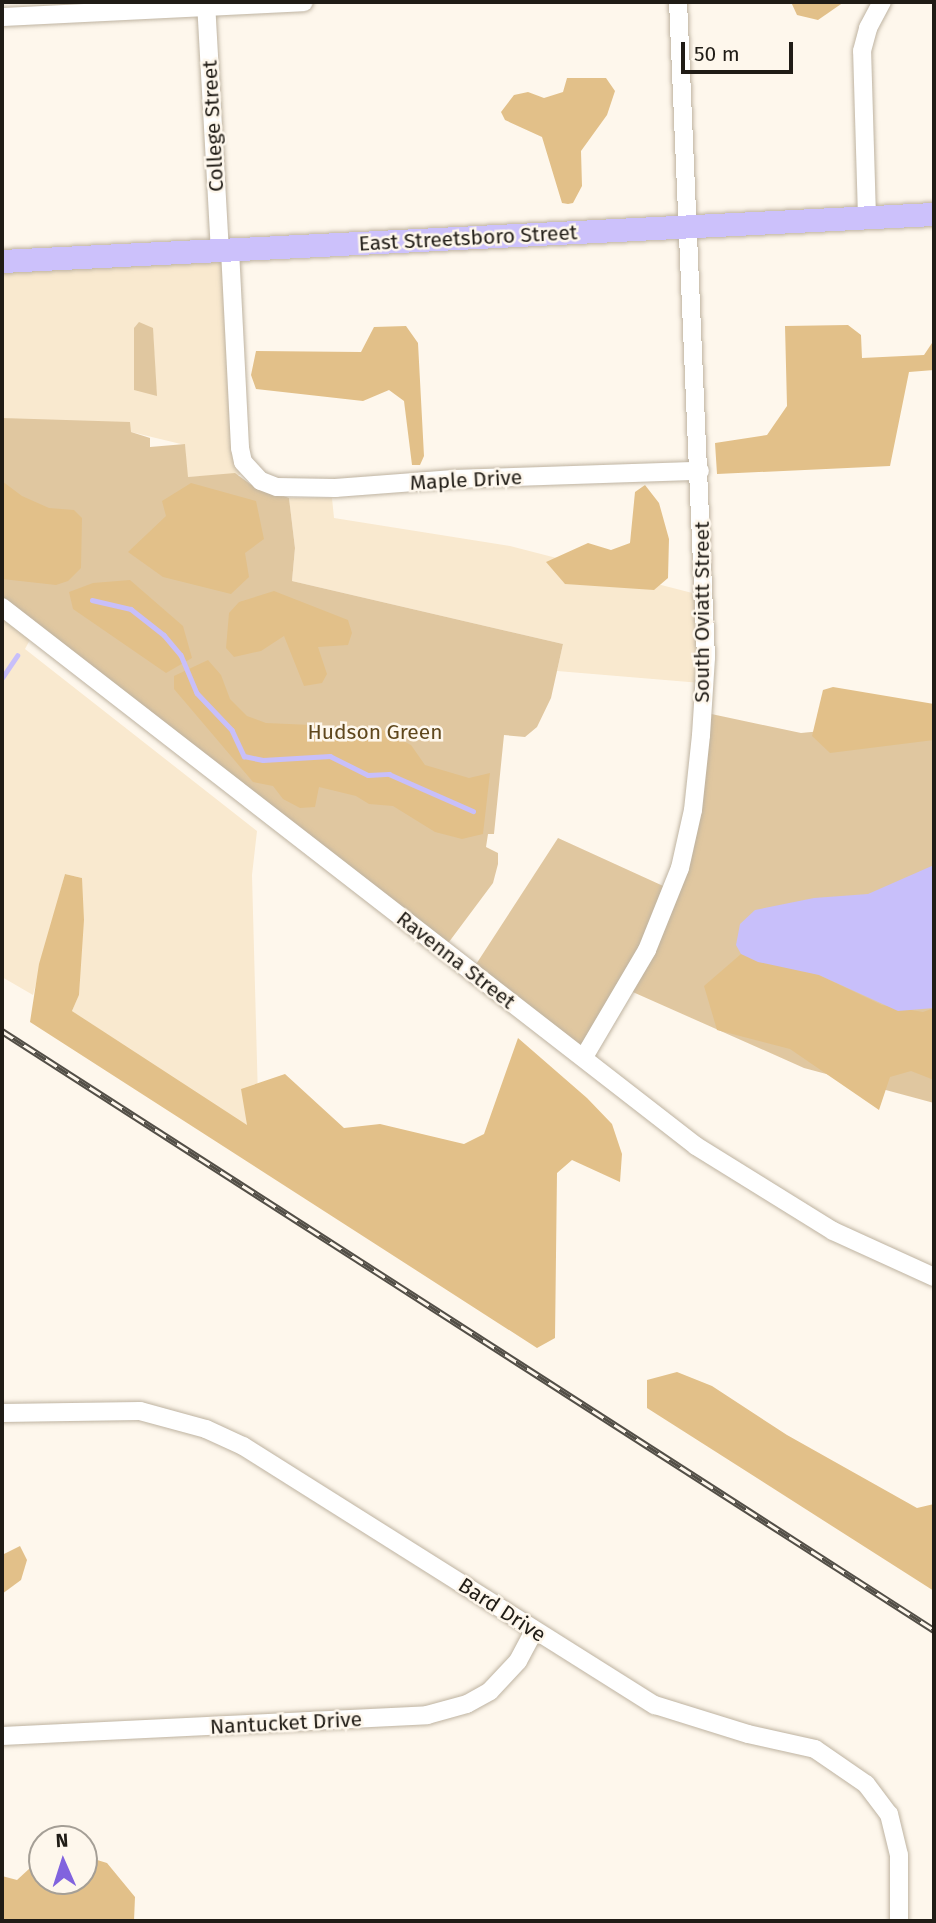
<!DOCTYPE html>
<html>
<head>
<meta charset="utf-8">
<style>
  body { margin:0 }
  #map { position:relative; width:936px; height:1923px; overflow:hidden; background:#fef7ec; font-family:"Fira Sans",sans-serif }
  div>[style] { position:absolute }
  .built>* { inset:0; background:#f9e9cf }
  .green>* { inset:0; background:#e0c7a0 }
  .forest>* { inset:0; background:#e2c089 }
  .water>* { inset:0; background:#c8bffa }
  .stream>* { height:4.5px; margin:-2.25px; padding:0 2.25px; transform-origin:2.25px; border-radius:2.25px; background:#c8bffa }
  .roads { filter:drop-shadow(0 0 2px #beb3a1) drop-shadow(0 0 2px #beb3a1) }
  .minor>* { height:18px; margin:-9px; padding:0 9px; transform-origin:9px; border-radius:9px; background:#fff }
  .major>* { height:23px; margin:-11.5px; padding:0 11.5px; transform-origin:11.5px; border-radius:11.5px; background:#ccc1fb }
  .rail>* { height:7px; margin-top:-3.5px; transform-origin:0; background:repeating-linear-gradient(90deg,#fef7ec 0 13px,#534f47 0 26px); box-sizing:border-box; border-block:2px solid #534f47 }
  span { translate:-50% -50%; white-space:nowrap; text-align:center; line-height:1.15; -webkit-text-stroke:5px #fef7ec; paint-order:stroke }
  .street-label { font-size:21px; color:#201c16 }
  .park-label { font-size:21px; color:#5f471c }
  .frame { position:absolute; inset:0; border:4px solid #201c16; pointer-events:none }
  .north { position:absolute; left:28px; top:1825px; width:70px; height:70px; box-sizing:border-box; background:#fef7ec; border:2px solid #a59f96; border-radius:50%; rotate:357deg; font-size:19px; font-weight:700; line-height:28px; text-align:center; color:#201c16 }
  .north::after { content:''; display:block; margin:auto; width:24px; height:32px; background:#8163de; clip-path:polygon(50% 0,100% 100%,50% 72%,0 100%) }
  .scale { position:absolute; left:681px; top:42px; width:112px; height:32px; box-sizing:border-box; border:4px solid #201c16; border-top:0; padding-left:9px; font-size:21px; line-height:24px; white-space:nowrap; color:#201c16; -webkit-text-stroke:5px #fef7ec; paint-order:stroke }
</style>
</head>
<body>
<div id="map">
  <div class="built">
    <div style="clip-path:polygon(224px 254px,240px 475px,187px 477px,185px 445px,131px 432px,2px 418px,2px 262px)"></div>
    <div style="clip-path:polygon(289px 498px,332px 498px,334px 518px,510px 546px,700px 595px,701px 683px,557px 671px,563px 644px,292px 581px,295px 548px)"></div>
    <div style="clip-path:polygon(2px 607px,34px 632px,25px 649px,257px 831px,252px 875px,259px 1136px,72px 1011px,79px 995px,82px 878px,65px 874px,33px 995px,2px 977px)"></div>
  </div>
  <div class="green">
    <div style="clip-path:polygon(139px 322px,153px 328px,157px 396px,134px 390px,134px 328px)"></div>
    <div style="clip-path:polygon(2px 418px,130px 422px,131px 432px,150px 438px,150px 447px,185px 444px,188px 477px,235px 473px,250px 484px,289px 498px,295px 548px,292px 581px,563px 644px,551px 698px,537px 727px,525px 737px,504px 735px,494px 834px,488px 834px,486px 847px,498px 853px,498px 864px,493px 883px,443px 950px,2px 606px)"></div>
    <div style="clip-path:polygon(702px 712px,801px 733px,934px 720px,934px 1103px,804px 1068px,626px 989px,584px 1057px,471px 972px,558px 838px,672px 890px)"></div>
  </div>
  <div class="forest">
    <div style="clip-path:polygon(791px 2px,844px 2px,818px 20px,797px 15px)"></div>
    <div style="clip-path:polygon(567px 78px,606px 78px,615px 91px,607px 115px,581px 151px,582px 186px,573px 203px,568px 204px,562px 203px,542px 137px,505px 120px,501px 112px,514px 95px,528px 92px,544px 98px,563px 92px)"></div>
    <div style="clip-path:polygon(848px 325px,861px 335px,862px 358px,924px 355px,934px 340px,934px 370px,909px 372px,890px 466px,717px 474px,715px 443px,767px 435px,787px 406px,785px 326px)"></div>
    <div style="clip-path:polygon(406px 326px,418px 343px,424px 456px,420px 465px,412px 465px,404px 401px,389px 390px,363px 401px,256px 389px,251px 375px,256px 351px,361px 352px,374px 327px)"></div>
    <div style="clip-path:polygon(2px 481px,22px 496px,49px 508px,74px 510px,82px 518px,81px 568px,68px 581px,56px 585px,2px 579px)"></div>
    <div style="clip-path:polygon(191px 483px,256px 501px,264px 539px,245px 553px,249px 577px,231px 594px,163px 577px,128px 552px,166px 516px,162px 501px)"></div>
    <div style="clip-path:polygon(645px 485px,659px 503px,669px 539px,668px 578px,654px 590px,565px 584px,546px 562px,588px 543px,611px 550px,630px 543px,635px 492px)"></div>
    <div style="clip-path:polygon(130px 580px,183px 626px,192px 658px,166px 673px,73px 609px,69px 592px,93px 583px)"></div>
    <div style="clip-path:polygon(274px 591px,348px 620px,352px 633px,348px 645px,318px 647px,327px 674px,322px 683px,304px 686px,284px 636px,261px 651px,234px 657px,226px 648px,229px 613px,239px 602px)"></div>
    <div style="clip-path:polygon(208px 660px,221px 675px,230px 699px,247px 716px,266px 723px,379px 728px,411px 745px,425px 765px,469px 778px,490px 773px,483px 834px,462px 839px,435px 832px,393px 806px,369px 804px,356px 796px,319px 787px,315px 807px,300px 808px,283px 799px,273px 786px,253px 782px,174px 689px,174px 676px)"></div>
    <div style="clip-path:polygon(833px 687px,934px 704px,934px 740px,830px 753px,812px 736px,823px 690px)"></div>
    <div style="clip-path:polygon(65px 874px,82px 878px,84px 920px,79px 995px,72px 1011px,247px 1125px,241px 1089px,285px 1074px,344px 1128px,380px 1124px,464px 1144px,484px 1134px,518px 1038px,587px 1098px,612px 1124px,622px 1154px,620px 1182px,572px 1160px,557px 1173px,555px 1338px,537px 1348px,30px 1022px,39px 964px)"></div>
    <div style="clip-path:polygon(741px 954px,819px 975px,882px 1005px,923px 1012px,934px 1008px,934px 1080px,911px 1071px,890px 1077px,879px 1110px,790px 1049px,717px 1030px,704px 986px)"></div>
    <div style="clip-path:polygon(677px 1372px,712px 1386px,787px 1435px,917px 1508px,934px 1504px,934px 1591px,647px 1408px,647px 1380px)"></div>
    <div style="clip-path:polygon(20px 1546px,27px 1560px,21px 1580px,2px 1594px,2px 1555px)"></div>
    <div style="clip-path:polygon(84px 1856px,107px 1863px,135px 1897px,134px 1921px,2px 1921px,2px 1876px,17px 1880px,42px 1857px,42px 1881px,84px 1881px)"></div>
  </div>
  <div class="water">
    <div style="clip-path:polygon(934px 865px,934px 1008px,898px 1011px,819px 975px,758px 962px,741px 954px,736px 945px,740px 924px,755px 910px,814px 898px,868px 894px)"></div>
  </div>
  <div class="stream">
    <div style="left:92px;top:600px;width:40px;rotate:13deg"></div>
    <div style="left:131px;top:609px;width:42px;rotate:38.2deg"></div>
    <div style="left:164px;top:635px;width:26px;rotate:50deg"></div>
    <div style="left:181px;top:655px;width:41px;rotate:67.2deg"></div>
    <div style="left:197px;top:693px;width:51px;rotate:46.6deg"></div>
    <div style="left:232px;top:730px;width:29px;rotate:65deg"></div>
    <div style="left:244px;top:756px;width:19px;rotate:12deg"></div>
    <div style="left:263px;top:760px;width:67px;rotate:-3.4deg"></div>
    <div style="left:330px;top:756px;width:42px;rotate:26.6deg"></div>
    <div style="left:368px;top:775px;width:21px;rotate:-3deg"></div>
    <div style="left:389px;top:774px;width:92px;rotate:23.8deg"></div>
    <div style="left:2px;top:678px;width:27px;rotate:-56deg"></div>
  </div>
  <div class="roads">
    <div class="minor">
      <div style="left:206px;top:2px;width:248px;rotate:86.8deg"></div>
      <div style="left:2px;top:17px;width:302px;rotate:-2.8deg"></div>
      <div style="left:867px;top:217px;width:166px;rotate:-91.7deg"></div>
      <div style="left:862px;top:51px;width:24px;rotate:-75deg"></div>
      <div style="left:868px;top:28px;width:30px;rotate:-62deg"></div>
      <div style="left:230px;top:250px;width:198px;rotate:87.1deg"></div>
      <div style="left:240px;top:448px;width:14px;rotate:78deg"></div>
      <div style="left:243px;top:462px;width:26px;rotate:47deg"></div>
      <div style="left:261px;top:481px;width:17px;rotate:21deg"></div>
      <div style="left:277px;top:487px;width:58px;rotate:1deg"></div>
      <div style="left:335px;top:488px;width:119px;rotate:-4.3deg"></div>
      <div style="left:454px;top:479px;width:246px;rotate:-1.9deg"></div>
      <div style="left:2px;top:607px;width:879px;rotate:37.83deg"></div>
      <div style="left:696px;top:1146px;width:161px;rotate:31.8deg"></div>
      <div style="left:833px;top:1231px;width:111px;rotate:24.5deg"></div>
      <div style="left:584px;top:1057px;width:124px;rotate:-59.5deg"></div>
      <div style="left:647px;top:950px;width:88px;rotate:-68.1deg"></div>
      <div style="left:680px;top:868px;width:59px;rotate:-77.4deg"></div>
      <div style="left:693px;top:810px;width:75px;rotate:-83.9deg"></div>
      <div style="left:701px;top:735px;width:77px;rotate:-86.3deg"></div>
      <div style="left:706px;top:658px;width:657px;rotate:-92.44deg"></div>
      <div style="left:2px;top:1413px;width:138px;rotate:-0.8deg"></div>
      <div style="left:140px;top:1411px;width:68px;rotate:15.3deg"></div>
      <div style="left:206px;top:1429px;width:41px;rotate:24.7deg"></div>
      <div style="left:243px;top:1446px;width:487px;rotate:32.2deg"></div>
      <div style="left:655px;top:1705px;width:97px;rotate:17.3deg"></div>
      <div style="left:748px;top:1734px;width:69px;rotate:12.6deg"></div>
      <div style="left:815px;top:1749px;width:62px;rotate:34.5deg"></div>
      <div style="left:866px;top:1784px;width:38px;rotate:53deg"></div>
      <div style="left:889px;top:1814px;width:42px;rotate:76.3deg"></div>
      <div style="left:899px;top:1855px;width:66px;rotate:90deg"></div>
      <div style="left:2px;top:1736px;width:426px;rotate:-2.8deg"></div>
      <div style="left:427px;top:1715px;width:41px;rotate:-15.4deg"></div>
      <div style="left:467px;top:1704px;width:26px;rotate:-29deg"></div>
      <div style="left:490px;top:1691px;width:41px;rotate:-47deg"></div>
      <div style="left:518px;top:1661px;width:34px;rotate:-62deg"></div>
    </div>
    <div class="major">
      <div style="left:2px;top:261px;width:933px;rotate:-2.89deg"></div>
    </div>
  </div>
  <div class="rail">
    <div style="left:2px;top:1031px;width:1108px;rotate:32.73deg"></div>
  </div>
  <div class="street-label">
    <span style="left:213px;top:126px;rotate:-93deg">College Street</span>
    <span style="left:468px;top:238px;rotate:-3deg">East Streetsboro Street</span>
    <span style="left:466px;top:480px;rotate:-3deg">Maple Drive</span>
    <span style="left:702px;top:612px;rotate:-90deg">South Oviatt Street</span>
    <span style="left:456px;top:960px;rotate:38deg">Ravenna Street</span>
    <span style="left:502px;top:1610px;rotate:33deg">Bard Drive</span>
    <span style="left:286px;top:1723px;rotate:-3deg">Nantucket Drive</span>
  </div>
  <div class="park-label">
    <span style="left:375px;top:732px">Hudson Green</span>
  </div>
  <div class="frame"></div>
  <div class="north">N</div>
  <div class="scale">50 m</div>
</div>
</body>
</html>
